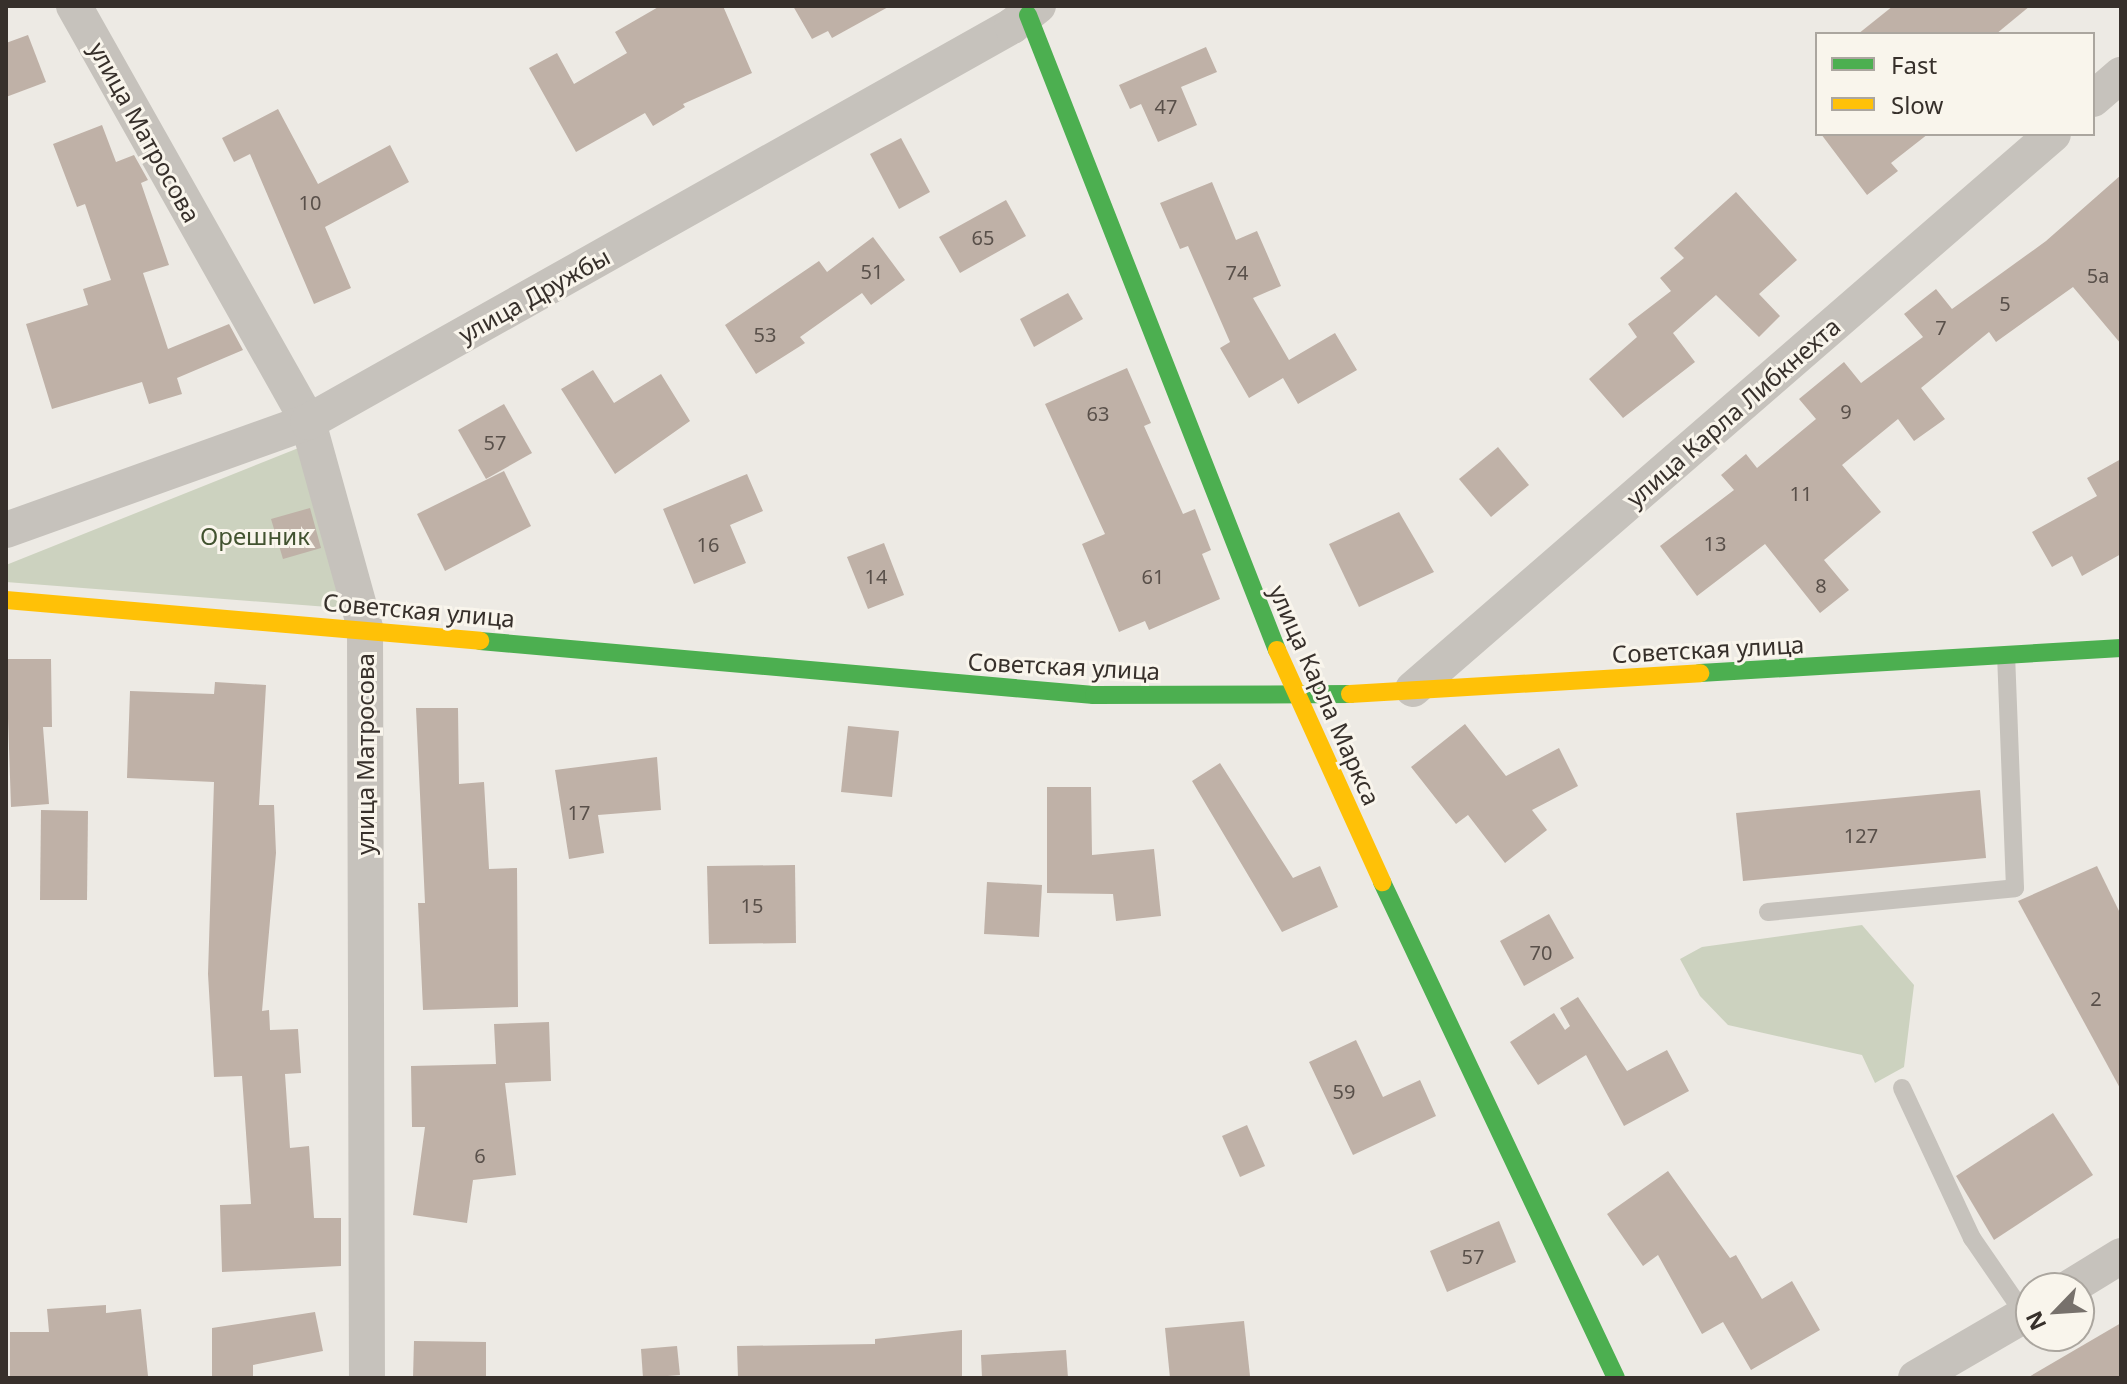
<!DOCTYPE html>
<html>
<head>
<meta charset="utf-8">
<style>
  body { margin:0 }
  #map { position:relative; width:2127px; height:1384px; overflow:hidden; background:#edeae4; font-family:"Noto Sans",sans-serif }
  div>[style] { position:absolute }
  .green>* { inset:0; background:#ccd2bf }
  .building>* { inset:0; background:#bfb1a7 }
  .lane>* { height:18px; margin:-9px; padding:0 9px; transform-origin:9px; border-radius:9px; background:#c6c2bc }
  .street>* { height:36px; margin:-18px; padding:0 18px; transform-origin:18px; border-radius:18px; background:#c6c2bc }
  .fast>* { height:18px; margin:-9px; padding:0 9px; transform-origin:9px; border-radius:9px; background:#4caf50 }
  .slow>* { height:18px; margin:-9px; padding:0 9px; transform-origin:9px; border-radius:9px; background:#ffc107 }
  span { translate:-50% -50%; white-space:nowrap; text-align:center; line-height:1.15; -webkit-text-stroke:6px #f9f5ec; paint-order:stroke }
  .number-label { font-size:20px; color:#59504a }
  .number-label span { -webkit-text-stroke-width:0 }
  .street-label { font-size:24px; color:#37302b }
  .park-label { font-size:24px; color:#425330 }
  .frame { position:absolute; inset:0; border:8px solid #37302b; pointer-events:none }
  .legend { position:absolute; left:1815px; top:32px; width:280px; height:104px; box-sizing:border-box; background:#f9f5ec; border:2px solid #aba69f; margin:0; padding:10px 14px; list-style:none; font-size:24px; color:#37302b }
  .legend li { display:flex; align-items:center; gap:16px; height:40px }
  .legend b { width:40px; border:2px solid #aba69f }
  .north { position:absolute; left:2015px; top:1272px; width:80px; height:80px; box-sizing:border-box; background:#f9f5ec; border:2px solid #aba69f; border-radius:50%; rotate:245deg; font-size:22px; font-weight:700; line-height:32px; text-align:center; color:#37302b }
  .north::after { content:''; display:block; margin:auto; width:28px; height:36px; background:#77716c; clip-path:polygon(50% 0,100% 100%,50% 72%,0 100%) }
</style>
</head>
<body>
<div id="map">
  <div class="green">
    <div style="clip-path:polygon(301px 447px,341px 608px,6px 582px,6px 565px)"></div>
    <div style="clip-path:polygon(1862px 925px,1914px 985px,1904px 1067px,1875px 1083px,1862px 1055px,1728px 1025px,1700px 996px,1680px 959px,1702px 947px)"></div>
  </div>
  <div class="building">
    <div style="clip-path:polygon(660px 6px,723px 6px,752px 73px,683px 104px,685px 107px,653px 126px,645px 113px,576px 152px,529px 68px,557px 53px,574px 84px,627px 53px,615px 32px)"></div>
    <div style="clip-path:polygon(793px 6px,890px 6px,832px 38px,828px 31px,812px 39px)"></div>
    <div style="clip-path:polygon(1893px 6px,2030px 6px,1996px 34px,1858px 34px)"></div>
    <div style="clip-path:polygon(28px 35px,46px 82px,6px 97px,6px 43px)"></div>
    <div style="clip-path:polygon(1206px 47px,1217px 72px,1181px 87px,1197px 125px,1158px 142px,1141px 104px,1130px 109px,1119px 85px)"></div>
    <div style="clip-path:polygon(278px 109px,318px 184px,390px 145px,409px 182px,325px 227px,351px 288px,314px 304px,250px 154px,234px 162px,222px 138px)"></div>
    <div style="clip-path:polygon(102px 125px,116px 162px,134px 155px,148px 180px,141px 183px,169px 265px,143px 273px,168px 349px,229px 324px,243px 350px,177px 378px,182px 394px,149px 404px,142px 382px,52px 409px,26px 324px,88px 305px,83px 289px,111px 280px,85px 204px,77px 207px,53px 144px)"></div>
    <div style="clip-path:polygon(1821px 134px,1928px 134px,1891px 163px,1898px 171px,1867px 195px)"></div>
    <div style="clip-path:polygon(901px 138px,930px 192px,899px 209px,870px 154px)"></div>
    <div style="clip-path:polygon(2121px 175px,2121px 344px,2073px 287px,1996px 342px,1989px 332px,1921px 388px,1945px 419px,1914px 441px,1898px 419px,1842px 465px,1881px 512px,1824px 560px,1849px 590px,1820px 613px,1765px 544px,1697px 596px,1660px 546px,1734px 490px,1721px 475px,1746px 454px,1757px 468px,1816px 419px,1799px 399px,1844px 362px,1861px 383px,1923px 337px,1904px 314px,1936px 289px,1952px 309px,2046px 241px)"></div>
    <div style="clip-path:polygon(1212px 182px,1236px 240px,1257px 231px,1281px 286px,1253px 298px,1289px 360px,1335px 333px,1357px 370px,1298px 404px,1283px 378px,1249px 398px,1220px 348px,1230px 342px,1188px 246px,1180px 249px,1160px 203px)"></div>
    <div style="clip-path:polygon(1736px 192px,1797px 260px,1759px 294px,1780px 316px,1759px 337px,1716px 295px,1673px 333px,1695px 362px,1623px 418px,1589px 379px,1637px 337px,1628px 324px,1671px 291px,1660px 278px,1684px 258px,1674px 248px)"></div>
    <div style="clip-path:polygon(1006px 200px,1026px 236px,960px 273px,939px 237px)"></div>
    <div style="clip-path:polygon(873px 237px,905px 280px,871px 305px,862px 293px,800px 337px,805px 343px,756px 374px,725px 325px,819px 261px,827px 272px)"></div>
    <div style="clip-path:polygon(1068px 293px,1083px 319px,1034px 347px,1020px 319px)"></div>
    <div style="clip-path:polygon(1127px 368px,1151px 423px,1144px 426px,1183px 514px,1195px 509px,1211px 550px,1202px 554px,1220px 599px,1149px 630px,1145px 621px,1119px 632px,1082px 544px,1105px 534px,1045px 404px)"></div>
    <div style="clip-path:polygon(593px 370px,614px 403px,661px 374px,690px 421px,615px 474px,561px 389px)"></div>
    <div style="clip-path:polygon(504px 404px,532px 453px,486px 479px,458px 430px)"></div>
    <div style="clip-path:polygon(1498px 447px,1529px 485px,1491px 517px,1459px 479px)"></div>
    <div style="clip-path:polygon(2121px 459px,2121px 554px,2082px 576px,2072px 556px,2052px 567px,2032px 532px,2097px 496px,2087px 478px)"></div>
    <div style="clip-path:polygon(504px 471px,531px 526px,445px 571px,417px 514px)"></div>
    <div style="clip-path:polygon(747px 474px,763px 511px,730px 525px,746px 563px,694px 584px,663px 509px)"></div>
    <div style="clip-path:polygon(310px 508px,321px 548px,283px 559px,271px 519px)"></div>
    <div style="clip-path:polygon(1399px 512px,1434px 572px,1359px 607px,1329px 544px)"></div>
    <div style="clip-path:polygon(884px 543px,904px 595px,868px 609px,847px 557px)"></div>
    <div style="clip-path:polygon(6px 659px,51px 659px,52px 727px,43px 727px,49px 804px,11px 807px)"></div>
    <div style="clip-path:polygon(215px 682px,266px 685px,259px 805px,274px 805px,276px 853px,262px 1011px,269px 1010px,270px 1030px,298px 1029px,301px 1073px,285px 1074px,290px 1148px,309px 1146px,314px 1218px,341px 1218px,341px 1266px,222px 1272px,220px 1205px,251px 1204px,242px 1076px,214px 1077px,208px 974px,214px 782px,127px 778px,130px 691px,214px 694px)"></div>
    <div style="clip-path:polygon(416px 708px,458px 708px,459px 784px,484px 782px,489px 869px,517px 868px,518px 1007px,423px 1010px,418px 903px,425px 903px)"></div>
    <div style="clip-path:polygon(1465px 724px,1506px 776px,1559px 748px,1578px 786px,1532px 810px,1547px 830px,1505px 863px,1468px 815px,1456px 824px,1411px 767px)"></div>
    <div style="clip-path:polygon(848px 726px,899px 731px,892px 797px,841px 792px)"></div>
    <div style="clip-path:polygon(657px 757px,661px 810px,598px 815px,604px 853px,569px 859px,555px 770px)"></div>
    <div style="clip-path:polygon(1220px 763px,1293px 878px,1320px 866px,1338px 907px,1282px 932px,1192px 781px)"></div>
    <div style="clip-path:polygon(1047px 787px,1091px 787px,1092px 855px,1154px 849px,1161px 916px,1116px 921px,1113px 894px,1047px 893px)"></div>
    <div style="clip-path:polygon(1980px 790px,1986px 858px,1743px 881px,1736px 813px)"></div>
    <div style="clip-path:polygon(41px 810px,88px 811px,87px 900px,40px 900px)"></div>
    <div style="clip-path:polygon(795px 865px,796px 943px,709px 944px,707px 866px)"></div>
    <div style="clip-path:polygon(2097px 866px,2121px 915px,2121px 1090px,2018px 901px)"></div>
    <div style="clip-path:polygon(987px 882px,1042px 885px,1039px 937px,984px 934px)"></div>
    <div style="clip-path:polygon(1549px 914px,1574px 958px,1524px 986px,1500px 941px)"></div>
    <div style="clip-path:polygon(1578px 997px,1627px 1071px,1667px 1050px,1689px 1091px,1624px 1126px,1586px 1055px,1538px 1085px,1510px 1042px,1554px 1013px,1565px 1030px,1570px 1026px,1560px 1008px)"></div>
    <div style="clip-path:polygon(549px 1022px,551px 1081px,505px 1083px,516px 1175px,473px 1180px,467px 1223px,413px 1215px,425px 1127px,412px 1127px,411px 1066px,496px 1064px,494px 1024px)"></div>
    <div style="clip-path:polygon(1356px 1040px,1383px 1097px,1420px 1080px,1436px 1116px,1353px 1155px,1309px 1062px)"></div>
    <div style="clip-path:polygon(2053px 1113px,2093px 1175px,1994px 1240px,1956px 1176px)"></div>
    <div style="clip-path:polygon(1247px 1125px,1265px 1166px,1240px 1177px,1222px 1136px)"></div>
    <div style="clip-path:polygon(1668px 1171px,1730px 1258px,1736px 1255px,1762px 1299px,1792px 1281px,1820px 1330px,1751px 1370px,1723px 1322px,1702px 1334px,1658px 1255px,1643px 1266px,1607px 1214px)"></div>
    <div style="clip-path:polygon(1499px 1221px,1516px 1262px,1447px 1292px,1430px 1251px)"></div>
    <div style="clip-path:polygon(106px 1305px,106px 1313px,141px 1309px,148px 1376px,10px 1378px,10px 1332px,49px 1332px,47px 1309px)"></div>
    <div style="clip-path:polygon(315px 1312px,323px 1351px,253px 1365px,253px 1378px,212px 1378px,212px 1328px)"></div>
    <div style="clip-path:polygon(1244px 1321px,1250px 1376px,1170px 1378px,1165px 1328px)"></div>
    <div style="clip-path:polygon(2121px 1323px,2121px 1378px,2027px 1378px)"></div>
    <div style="clip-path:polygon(962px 1330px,962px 1378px,738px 1378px,737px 1346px,875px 1344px,875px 1339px)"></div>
    <div style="clip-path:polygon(414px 1341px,486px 1342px,486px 1378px,413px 1378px)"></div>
    <div style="clip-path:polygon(677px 1346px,680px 1375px,643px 1378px,641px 1349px)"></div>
    <div style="clip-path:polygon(1066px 1350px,1068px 1378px,982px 1378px,981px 1355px)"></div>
  </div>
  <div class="lane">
    <div style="left:1768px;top:912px;width:248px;rotate:-5.5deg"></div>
    <div style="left:2015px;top:888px;width:232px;rotate:-92.2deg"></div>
    <div style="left:1902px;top:1088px;width:166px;rotate:65deg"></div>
    <div style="left:1972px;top:1238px;width:93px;rotate:55.5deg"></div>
  </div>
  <div class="street">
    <div style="left:74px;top:6px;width:477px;rotate:60.6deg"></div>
    <div style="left:308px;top:422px;width:214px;rotate:74.5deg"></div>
    <div style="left:365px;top:628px;width:750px;rotate:89.85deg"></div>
    <div style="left:2093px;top:99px;width:37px;rotate:-41deg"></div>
    <div style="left:6px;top:530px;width:321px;rotate:-19.7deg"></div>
    <div style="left:308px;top:422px;width:808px;rotate:-29.36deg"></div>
    <div style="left:1012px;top:26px;width:33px;rotate:-38deg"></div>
    <div style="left:1413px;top:689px;width:847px;rotate:-40.93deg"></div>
    <div style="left:2069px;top:1288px;width:61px;rotate:-31.6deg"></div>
    <div style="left:1916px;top:1378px;width:133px;rotate:-30.2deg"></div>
  </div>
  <div class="fast">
    <div style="left:1028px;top:15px;width:682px;rotate:68.59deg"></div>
    <div style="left:480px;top:641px;width:616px;rotate:5.03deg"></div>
    <div style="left:1094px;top:695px;width:256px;rotate:-0.2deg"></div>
    <div style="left:1700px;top:673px;width:422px;rotate:-3.4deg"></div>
    <div style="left:1382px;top:882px;width:548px;rotate:64.74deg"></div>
  </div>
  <div class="slow">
    <div style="left:6px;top:600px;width:476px;rotate:4.9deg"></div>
    <div style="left:1277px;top:650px;width:255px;rotate:65.6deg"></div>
    <div style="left:1350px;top:694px;width:351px;rotate:-3.4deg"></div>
  </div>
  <div class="number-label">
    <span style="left:1166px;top:106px">47</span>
    <span style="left:310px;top:202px">10</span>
    <span style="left:983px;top:237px">65</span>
    <span style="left:872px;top:271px">51</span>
    <span style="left:1237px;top:272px">74</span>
    <span style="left:2098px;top:275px">5а</span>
    <span style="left:2005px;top:303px">5</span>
    <span style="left:1941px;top:327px">7</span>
    <span style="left:765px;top:334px">53</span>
    <span style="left:1846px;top:411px">9</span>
    <span style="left:1098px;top:413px">63</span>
    <span style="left:495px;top:442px">57</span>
    <span style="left:1801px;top:493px">11</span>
    <span style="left:1715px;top:543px">13</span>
    <span style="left:708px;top:544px">16</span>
    <span style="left:876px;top:576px">14</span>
    <span style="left:1153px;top:576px">61</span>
    <span style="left:1821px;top:585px">8</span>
    <span style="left:579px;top:812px">17</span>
    <span style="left:1861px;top:835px">127</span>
    <span style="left:752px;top:905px">15</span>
    <span style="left:1541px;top:952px">70</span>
    <span style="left:2096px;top:998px">2</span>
    <span style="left:1344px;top:1091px">59</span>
    <span style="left:480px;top:1155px">6</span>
    <span style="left:1473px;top:1256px">57</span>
  </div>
  <div class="street-label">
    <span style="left:145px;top:132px;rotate:61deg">улица Матросова</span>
    <span style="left:534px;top:295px;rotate:-29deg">улица Дружбы</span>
    <span style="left:1733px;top:412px;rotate:-41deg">улица Карла Либкнехта</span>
    <span style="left:419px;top:610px;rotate:5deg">Советская улица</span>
    <span style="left:1708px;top:649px;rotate:-3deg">Советская улица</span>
    <span style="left:1064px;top:666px;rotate:3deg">Советская улица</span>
    <span style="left:1325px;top:695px;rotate:66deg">улица Карла Маркса</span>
    <span style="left:365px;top:754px;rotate:-90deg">улица Матросова</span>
  </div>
  <div class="park-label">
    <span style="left:255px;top:536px">Орешник</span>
  </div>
  <div class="frame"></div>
  <ul class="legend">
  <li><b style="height:10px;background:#4caf50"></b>Fast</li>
  <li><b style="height:10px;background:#ffc107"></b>Slow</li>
  </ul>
  <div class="north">N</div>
</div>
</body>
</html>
